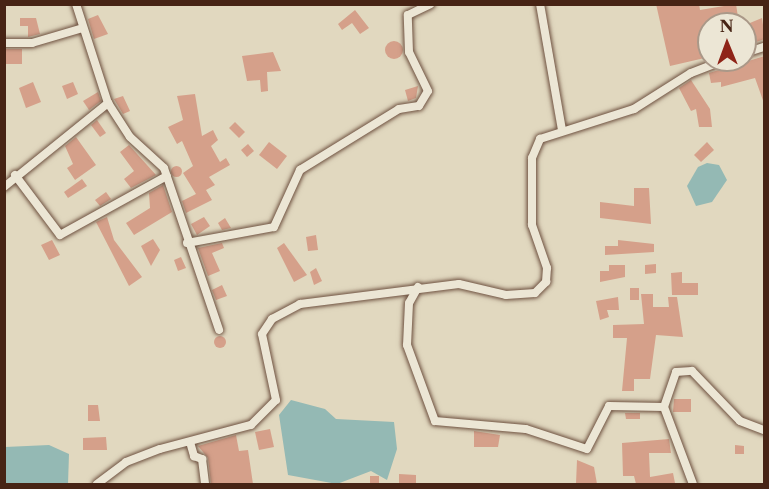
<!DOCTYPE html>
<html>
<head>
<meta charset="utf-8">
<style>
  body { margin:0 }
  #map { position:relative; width:769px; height:489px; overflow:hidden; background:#e1d8bf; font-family:"Libre Caslon Text",serif }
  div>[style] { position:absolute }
  .water>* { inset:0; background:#94b9b4 }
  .building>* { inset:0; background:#d5a08a }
  .round { border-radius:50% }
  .roads { filter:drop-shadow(0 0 2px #6e5140) drop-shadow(0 0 2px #6e5140) }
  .minor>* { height:8px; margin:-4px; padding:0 4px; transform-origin:4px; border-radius:4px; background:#ece6d5 }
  span { translate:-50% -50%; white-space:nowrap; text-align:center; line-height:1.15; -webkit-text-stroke:6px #ece6d5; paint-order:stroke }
  .frame { position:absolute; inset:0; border:6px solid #472415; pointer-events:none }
  .north { position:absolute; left:697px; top:12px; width:60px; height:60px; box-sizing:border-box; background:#ece6d5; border:2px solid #aa9888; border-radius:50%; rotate:359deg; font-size:16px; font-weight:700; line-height:24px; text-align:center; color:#472415 }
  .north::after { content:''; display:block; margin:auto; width:21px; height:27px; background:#8f2418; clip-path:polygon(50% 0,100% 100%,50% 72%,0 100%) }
</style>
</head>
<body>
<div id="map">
  <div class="water">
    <div style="clip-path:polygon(707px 163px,719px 165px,727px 180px,712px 202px,696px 206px,687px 186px,698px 167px)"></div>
    <div style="clip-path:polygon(291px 400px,325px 409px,336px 419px,394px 422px,397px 449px,387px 480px,371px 471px,337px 484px,288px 475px,279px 415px)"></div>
    <div style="clip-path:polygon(49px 445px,69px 454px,68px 484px,5px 484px,5px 447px)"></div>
  </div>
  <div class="building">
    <div style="clip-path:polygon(656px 4px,699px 4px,700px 10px,736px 4px,739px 24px,703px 24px,709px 57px,670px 66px)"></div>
    <div style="clip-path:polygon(355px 10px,369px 28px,360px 34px,352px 23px,342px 30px,338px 24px)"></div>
    <div style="clip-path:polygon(98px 15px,108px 34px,94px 39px,88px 19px)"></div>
    <div style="clip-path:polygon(20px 18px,36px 18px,40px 34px,28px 37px,28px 26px,20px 26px)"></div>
    <div style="clip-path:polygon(762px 18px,765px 39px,745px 46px,745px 25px)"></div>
    <div class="round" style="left:385px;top:41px;width:18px;height:18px"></div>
    <div style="clip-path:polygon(4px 49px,22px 49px,22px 64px,4px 64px)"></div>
    <div style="clip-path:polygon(273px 52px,281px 71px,267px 72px,268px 91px,261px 92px,260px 80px,247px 81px,242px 56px)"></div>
    <div style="clip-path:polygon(765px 56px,765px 106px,755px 78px,721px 87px,721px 82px,711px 83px,709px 73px)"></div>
    <div style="clip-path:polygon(691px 80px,710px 109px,712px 127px,699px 127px,696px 109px,691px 111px,679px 88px)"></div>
    <div style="clip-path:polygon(33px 82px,41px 102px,26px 108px,19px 88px)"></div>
    <div style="clip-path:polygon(73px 82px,78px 94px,67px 99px,62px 86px)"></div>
    <div style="clip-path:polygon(418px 86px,416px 98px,408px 101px,405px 90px)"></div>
    <div style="clip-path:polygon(98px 92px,101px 101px,89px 110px,83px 101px)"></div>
    <div style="clip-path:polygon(195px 94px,202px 136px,213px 130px,218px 140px,211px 146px,220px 162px,226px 158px,230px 165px,209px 177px,215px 185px,206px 190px,212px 200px,186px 213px,182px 201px,196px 194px,183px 173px,193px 166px,182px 141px,177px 144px,168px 127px,183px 120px,177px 96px)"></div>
    <div style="clip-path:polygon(123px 96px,130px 111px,123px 114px,114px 99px)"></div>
    <div style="clip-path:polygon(97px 120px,106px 133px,100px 137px,91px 125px)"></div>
    <div style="clip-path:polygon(235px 122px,245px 132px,239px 138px,229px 128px)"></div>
    <div style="clip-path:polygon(76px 137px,96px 165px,75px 180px,67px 168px,73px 164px,65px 146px)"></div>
    <div style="clip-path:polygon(269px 142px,287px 156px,277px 169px,259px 155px)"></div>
    <div style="clip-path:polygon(707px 142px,714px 150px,701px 162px,694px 155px)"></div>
    <div style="clip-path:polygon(248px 144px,254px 151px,247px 157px,241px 150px)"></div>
    <div style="clip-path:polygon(129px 145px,156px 175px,131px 188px,124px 179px,134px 171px,120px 152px)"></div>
    <div class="round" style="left:170.5px;top:165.5px;width:11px;height:11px"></div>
    <div style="clip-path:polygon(82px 179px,87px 186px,68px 198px,64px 192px)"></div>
    <div style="clip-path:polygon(163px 185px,172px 212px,134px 235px,126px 223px,150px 208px,149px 193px)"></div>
    <div style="clip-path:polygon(634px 188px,649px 188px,651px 224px,600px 218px,600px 202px,634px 206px)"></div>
    <div style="clip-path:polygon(106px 192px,111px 199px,100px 206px,95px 200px)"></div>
    <div style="clip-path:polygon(107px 217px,114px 240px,142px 277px,129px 286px,96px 222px)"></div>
    <div style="clip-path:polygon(204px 217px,210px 226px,197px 235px,191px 224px)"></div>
    <div style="clip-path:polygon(225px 218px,231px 228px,222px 230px,218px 223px)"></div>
    <div style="clip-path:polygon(316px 235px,318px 250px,308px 251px,306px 237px)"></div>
    <div style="clip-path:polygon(153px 239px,160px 250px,151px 266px,141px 246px)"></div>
    <div style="clip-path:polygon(52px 240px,60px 255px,49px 260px,41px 245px)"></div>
    <div style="clip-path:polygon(618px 240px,654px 244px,654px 252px,605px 255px,605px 246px,618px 246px)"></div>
    <div style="clip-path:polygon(222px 243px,224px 248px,212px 253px,220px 271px,208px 276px,198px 248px)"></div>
    <div style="clip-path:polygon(284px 243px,307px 275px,294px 282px,277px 248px)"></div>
    <div style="clip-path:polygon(181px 257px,186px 268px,178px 271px,174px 260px)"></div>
    <div style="clip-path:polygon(656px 264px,656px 273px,645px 274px,645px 265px)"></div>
    <div style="clip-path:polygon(609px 265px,625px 265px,625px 277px,600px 282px,600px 271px,609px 271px)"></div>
    <div style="clip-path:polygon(316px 268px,322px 281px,314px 285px,310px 272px)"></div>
    <div style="clip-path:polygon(682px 272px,682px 283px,698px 283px,698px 295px,672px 295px,671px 273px)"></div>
    <div style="clip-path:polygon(222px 285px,227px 296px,216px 300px,212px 290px)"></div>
    <div style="clip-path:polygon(630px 288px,639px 288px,639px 300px,630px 300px)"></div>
    <div style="clip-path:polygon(641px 294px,653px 294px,653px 307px,669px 307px,668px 297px,677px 297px,683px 337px,656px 335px,650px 379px,634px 379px,634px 391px,622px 391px,627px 338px,613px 338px,613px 325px,644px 324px)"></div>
    <div style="clip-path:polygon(618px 297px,619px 310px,607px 310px,609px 317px,600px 320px,596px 301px)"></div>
    <div class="round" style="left:214px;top:336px;width:12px;height:12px"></div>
    <div style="clip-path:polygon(674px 399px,691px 399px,691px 412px,673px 412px)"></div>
    <div style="clip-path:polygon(88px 405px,98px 405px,100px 421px,88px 421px)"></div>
    <div style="clip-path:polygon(625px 413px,640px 413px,640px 419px,626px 419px)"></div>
    <div style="clip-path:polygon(270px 429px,274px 447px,259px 450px,255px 432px)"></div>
    <div style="clip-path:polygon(474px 431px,500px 435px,498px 447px,474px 447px)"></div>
    <div style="clip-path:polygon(236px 435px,239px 451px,248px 450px,253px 484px,211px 484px,208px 458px,198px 446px)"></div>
    <div style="clip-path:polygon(106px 437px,107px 450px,83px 450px,83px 438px)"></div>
    <div style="clip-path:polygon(669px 439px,671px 453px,649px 453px,650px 477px,673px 473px,675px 483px,636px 484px,634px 476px,623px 476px,622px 443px)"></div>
    <div style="clip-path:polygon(735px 445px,744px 446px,744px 454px,735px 454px)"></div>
    <div style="clip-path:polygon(577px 460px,594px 467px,597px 484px,576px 484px)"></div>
    <div style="clip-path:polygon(399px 474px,416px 475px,416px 483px,399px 483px)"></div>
    <div style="clip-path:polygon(370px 476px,379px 476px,379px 484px,370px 484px)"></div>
  </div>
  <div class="roads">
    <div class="minor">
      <div style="left:76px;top:4px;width:104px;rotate:72.1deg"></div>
      <div style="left:108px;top:103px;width:40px;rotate:57.1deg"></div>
      <div style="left:130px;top:137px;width:46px;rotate:42.4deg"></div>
      <div style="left:164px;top:168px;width:171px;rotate:71.2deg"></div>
      <div style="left:540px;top:4px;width:128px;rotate:80.1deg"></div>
      <div style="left:4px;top:43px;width:28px"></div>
      <div style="left:32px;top:43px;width:53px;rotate:-16.4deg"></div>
      <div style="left:745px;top:53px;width:20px;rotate:-18deg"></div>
      <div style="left:15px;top:175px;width:75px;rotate:53.1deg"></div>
      <div style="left:60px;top:235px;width:122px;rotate:-28.9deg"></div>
      <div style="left:4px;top:187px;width:134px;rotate:-38.9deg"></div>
      <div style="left:187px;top:243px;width:88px;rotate:-10.4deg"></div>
      <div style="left:274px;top:227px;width:63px;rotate:-65.5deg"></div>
      <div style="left:300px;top:170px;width:116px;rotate:-31.6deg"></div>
      <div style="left:399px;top:109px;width:20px;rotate:-9deg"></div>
      <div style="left:419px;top:106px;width:17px;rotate:-59deg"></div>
      <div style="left:428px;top:91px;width:43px;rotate:-116deg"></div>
      <div style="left:409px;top:52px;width:37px;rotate:-92deg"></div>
      <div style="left:408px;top:15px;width:25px;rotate:-26deg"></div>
      <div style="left:418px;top:287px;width:18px;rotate:119deg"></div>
      <div style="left:409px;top:303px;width:42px;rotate:92.7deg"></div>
      <div style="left:407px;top:345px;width:81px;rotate:69.8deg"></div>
      <div style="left:435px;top:421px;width:91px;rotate:5deg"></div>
      <div style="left:526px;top:429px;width:64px;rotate:18.2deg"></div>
      <div style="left:587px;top:449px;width:48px;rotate:-62.9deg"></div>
      <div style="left:609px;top:406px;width:55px;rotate:1deg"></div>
      <div style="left:664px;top:407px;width:37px;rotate:-71deg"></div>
      <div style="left:676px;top:372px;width:16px;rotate:-4deg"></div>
      <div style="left:692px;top:371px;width:69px;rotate:46.2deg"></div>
      <div style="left:740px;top:421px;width:26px;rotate:21deg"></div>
      <div style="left:664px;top:407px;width:82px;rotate:69.4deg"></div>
      <div style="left:190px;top:442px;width:15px;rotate:74deg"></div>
      <div style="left:194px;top:456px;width:9px;rotate:21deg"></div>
      <div style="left:202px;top:459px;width:25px;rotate:83deg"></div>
      <div style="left:97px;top:484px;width:36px;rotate:-37deg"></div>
      <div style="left:126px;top:462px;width:36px;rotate:-21deg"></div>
      <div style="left:160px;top:449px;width:94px;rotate:-14.8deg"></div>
      <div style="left:251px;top:425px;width:35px;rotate:-45deg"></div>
      <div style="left:276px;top:400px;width:67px;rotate:-102deg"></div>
      <div style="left:262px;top:334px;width:18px;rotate:-56deg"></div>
      <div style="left:272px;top:319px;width:32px;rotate:-28deg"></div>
      <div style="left:300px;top:304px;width:160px;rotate:-7.2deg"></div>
      <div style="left:459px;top:284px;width:48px;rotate:13.2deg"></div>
      <div style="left:506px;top:295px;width:29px;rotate:-4deg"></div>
      <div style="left:535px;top:293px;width:16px;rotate:-45deg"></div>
      <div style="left:546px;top:282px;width:14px;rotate:-86deg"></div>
      <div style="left:547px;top:268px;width:46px;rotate:-109.2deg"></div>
      <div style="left:532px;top:225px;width:67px;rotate:-90deg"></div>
      <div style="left:532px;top:158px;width:21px;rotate:-67deg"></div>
      <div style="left:540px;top:139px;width:99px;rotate:-17.7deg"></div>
      <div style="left:634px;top:109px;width:67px;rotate:-32.3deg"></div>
      <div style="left:691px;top:73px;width:36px;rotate:-21deg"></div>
    </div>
  </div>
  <div class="frame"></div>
  <div class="north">N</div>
</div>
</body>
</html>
